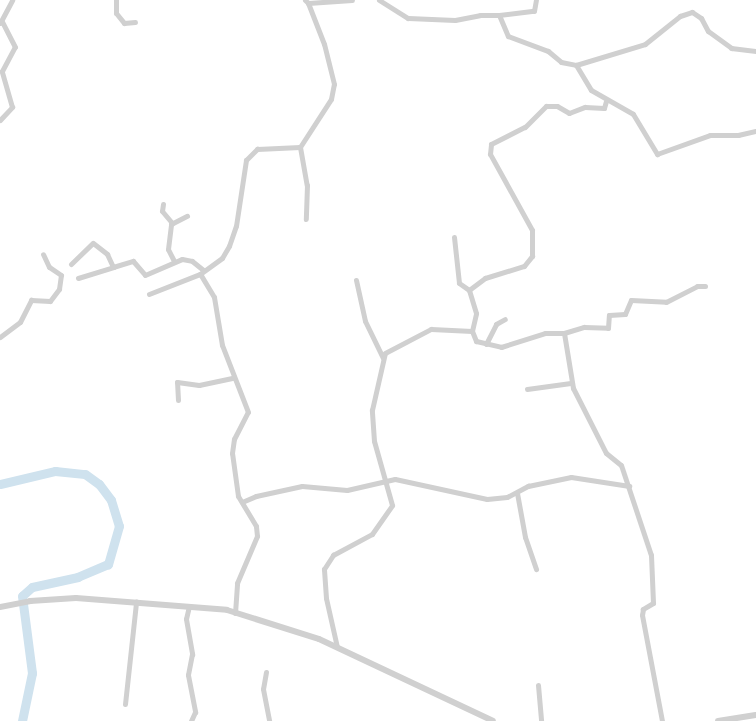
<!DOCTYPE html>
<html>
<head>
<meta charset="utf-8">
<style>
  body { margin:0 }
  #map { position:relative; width:756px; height:721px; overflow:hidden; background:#fff; font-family:"DejaVu Sans",sans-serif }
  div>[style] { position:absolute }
  .river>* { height:9px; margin:-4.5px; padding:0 4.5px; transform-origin:4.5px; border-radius:4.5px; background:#cfe2ee }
  .minor>* { height:5px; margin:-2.5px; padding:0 2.5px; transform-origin:2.5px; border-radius:2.5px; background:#d0d0d0 }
  .tertiary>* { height:6px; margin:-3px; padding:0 3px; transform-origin:3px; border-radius:3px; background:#d0d0d0 }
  span { translate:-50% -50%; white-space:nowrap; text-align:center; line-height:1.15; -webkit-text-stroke:5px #fff; paint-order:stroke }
</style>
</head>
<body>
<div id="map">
  <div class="river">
    <div style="left:0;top:484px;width:57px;rotate:-13.3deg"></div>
    <div style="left:55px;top:471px;width:30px;rotate:6deg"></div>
    <div style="left:85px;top:474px;width:17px;rotate:36deg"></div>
    <div style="left:99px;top:484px;width:20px;rotate:53deg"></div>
    <div style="left:111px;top:500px;width:27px;rotate:73deg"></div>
    <div style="left:119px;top:526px;width:40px;rotate:106deg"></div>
    <div style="left:108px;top:564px;width:33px;rotate:157deg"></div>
    <div style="left:78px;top:577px;width:47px;rotate:167.7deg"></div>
    <div style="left:32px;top:587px;width:13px;rotate:138deg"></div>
    <div style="left:22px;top:596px;width:78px;rotate:82.6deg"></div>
    <div style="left:32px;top:673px;width:49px;rotate:101.8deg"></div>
  </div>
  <div class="minor">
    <div style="left:116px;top:0;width:13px;rotate:90deg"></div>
    <div style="left:116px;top:13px;width:13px;rotate:51deg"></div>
    <div style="left:124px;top:23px;width:11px;rotate:-5deg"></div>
    <div style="left:305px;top:0;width:4px;rotate:45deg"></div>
    <div style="left:308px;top:3px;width:44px;rotate:-3.9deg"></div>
    <div style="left:379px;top:0;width:34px;rotate:32deg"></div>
    <div style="left:408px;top:18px;width:47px;rotate:2.4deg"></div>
    <div style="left:455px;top:20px;width:25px;rotate:-11deg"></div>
    <div style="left:480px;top:15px;width:19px"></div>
    <div style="left:499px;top:15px;width:23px;rotate:67deg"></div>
    <div style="left:508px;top:36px;width:43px;rotate:20.6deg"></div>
    <div style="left:548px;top:51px;width:17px;rotate:40deg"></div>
    <div style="left:561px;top:62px;width:15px;rotate:11deg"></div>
    <div style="left:576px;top:65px;width:29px;rotate:59deg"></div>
    <div style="left:591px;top:90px;width:48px;rotate:29.7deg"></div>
    <div style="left:633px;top:114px;width:47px;rotate:59deg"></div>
    <div style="left:657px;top:154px;width:56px;rotate:-19.7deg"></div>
    <div style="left:710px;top:135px;width:28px"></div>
    <div style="left:738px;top:135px;width:18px;rotate:-13deg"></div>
    <div style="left:499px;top:15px;width:35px;rotate:-7deg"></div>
    <div style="left:534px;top:11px;width:11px;rotate:-80deg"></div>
    <div style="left:0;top:23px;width:26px;rotate:-62deg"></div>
    <div style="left:576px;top:65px;width:72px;rotate:-16.9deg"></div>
    <div style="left:645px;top:44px;width:45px;rotate:-38.7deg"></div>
    <div style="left:680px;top:16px;width:13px;rotate:-18deg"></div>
    <div style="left:692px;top:12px;width:11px;rotate:34deg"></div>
    <div style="left:701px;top:18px;width:15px;rotate:62deg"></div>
    <div style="left:708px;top:31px;width:29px;rotate:36deg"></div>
    <div style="left:731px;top:48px;width:25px;rotate:7deg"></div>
    <div style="left:0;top:120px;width:18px;rotate:-47deg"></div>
    <div style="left:12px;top:107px;width:37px;rotate:-106deg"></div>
    <div style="left:2px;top:71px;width:27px;rotate:-62deg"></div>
    <div style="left:15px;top:47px;width:28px;rotate:-117deg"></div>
    <div style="left:300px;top:147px;width:39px;rotate:80deg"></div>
    <div style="left:307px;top:185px;width:34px;rotate:92deg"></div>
    <div style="left:163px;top:204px;width:7px;rotate:98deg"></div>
    <div style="left:162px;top:211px;width:16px;rotate:50deg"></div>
    <div style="left:454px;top:237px;width:46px;rotate:83.8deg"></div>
    <div style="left:459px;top:283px;width:12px;rotate:35deg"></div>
    <div style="left:174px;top:261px;width:13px;rotate:-117deg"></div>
    <div style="left:168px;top:249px;width:25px;rotate:-83deg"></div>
    <div style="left:171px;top:224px;width:18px;rotate:-27deg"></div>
    <div style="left:71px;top:264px;width:30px;rotate:-44deg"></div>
    <div style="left:93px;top:243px;width:18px;rotate:38deg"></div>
    <div style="left:107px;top:254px;width:14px;rotate:65deg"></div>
    <div style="left:113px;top:267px;width:21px;rotate:-17deg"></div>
    <div style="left:133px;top:261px;width:18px;rotate:49deg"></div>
    <div style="left:145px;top:275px;width:40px;rotate:-23.4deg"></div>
    <div style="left:182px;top:259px;width:10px;rotate:11deg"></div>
    <div style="left:192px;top:261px;width:14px;rotate:39deg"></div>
    <div style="left:78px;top:278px;width:37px;rotate:-17deg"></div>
    <div style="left:356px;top:280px;width:42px;rotate:77.6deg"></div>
    <div style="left:365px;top:321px;width:41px;rotate:64.1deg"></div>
    <div style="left:149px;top:294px;width:55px;rotate:-21.4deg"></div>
    <div style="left:472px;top:331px;width:11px;rotate:68deg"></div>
    <div style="left:476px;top:341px;width:26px;rotate:13deg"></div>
    <div style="left:501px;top:347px;width:46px;rotate:-17.7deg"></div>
    <div style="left:545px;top:333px;width:19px"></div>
    <div style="left:564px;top:333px;width:56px;rotate:80.7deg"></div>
    <div style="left:573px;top:388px;width:73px;rotate:63.1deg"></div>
    <div style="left:606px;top:453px;width:19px;rotate:39deg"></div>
    <div style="left:621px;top:465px;width:95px;rotate:71.6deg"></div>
    <div style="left:651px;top:555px;width:48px;rotate:87.6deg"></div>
    <div style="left:653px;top:603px;width:12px;rotate:149deg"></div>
    <div style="left:643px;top:609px;width:6px;rotate:99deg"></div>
    <div style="left:642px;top:615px;width:108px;rotate:79.3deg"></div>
    <div style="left:564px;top:333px;width:21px;rotate:-17deg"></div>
    <div style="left:584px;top:327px;width:24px;rotate:2deg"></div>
    <div style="left:608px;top:328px;width:13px;rotate:-86deg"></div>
    <div style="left:609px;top:315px;width:16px;rotate:-4deg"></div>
    <div style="left:625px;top:314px;width:15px;rotate:-67deg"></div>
    <div style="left:631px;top:300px;width:35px;rotate:3deg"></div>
    <div style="left:666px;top:302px;width:35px;rotate:-27deg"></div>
    <div style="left:697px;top:286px;width:8px"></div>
    <div style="left:0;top:337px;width:25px;rotate:-37deg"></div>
    <div style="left:20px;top:322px;width:25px;rotate:-63deg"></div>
    <div style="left:31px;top:300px;width:19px;rotate:3deg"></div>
    <div style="left:50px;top:301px;width:15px;rotate:-53deg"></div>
    <div style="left:59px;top:289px;width:14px;rotate:-82deg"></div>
    <div style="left:61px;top:275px;width:14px;rotate:-146deg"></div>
    <div style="left:49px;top:267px;width:14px;rotate:-115deg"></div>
    <div style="left:486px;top:344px;width:22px;rotate:-63deg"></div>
    <div style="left:496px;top:324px;width:10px;rotate:-29deg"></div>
    <div style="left:527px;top:389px;width:44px;rotate:-7.8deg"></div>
    <div style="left:178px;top:400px;width:18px;rotate:-93deg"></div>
    <div style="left:177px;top:382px;width:22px;rotate:8deg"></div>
    <div style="left:199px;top:385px;width:35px;rotate:-12deg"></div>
    <div style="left:517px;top:493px;width:45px;rotate:79.7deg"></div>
    <div style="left:525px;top:537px;width:34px;rotate:71deg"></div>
    <div style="left:242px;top:502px;width:15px;rotate:-23deg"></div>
    <div style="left:256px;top:496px;width:47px;rotate:-12.3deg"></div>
    <div style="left:302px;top:486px;width:45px;rotate:5.1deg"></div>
    <div style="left:347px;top:490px;width:49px;rotate:-12.9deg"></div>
    <div style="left:395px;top:479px;width:94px;rotate:12.3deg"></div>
    <div style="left:487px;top:499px;width:20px;rotate:-6deg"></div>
    <div style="left:507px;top:497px;width:24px;rotate:-28deg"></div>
    <div style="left:528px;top:486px;width:44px;rotate:-11.8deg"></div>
    <div style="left:571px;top:477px;width:59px;rotate:8.8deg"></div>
    <div style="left:189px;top:606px;width:13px;rotate:103deg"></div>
    <div style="left:186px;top:619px;width:36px;rotate:80deg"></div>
    <div style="left:192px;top:654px;width:21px;rotate:101deg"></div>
    <div style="left:188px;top:675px;width:38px;rotate:79deg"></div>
    <div style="left:195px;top:712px;width:10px;rotate:114deg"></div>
    <div style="left:235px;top:613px;width:30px;rotate:-86deg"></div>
    <div style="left:237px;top:583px;width:51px;rotate:-66.9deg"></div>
    <div style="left:257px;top:536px;width:10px;rotate:-96deg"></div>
    <div style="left:256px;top:526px;width:35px;rotate:-121deg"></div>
    <div style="left:238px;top:496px;width:43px;rotate:-97.9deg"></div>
    <div style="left:232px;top:453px;width:14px;rotate:-82deg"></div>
    <div style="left:234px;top:439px;width:30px;rotate:-63deg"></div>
    <div style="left:248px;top:412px;width:72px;rotate:-111.2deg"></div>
    <div style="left:222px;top:345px;width:49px;rotate:-99.5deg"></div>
    <div style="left:214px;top:297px;width:27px;rotate:-121deg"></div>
    <div style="left:200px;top:274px;width:27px;rotate:-36deg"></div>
    <div style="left:222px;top:258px;width:14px;rotate:-60deg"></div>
    <div style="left:229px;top:246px;width:21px;rotate:-71deg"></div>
    <div style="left:236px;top:226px;width:67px;rotate:-81.4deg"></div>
    <div style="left:246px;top:160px;width:16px;rotate:-45deg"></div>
    <div style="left:257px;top:149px;width:43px;rotate:-2.7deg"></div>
    <div style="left:300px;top:147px;width:57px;rotate:-57.1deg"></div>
    <div style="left:331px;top:99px;width:15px;rotate:-79deg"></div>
    <div style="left:334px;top:84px;width:41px;rotate:-104deg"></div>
    <div style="left:324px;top:44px;width:44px;rotate:-111.3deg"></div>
    <div style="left:337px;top:647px;width:50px;rotate:-102.7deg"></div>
    <div style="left:326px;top:598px;width:29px;rotate:-94deg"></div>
    <div style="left:324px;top:569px;width:17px;rotate:-57deg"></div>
    <div style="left:333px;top:555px;width:44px;rotate:-28.3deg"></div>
    <div style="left:372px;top:534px;width:35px;rotate:-55deg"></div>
    <div style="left:392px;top:505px;width:66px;rotate:-105.7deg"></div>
    <div style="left:374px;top:441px;width:31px;rotate:-94deg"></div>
    <div style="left:372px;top:410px;width:58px;rotate:-77.2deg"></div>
    <div style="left:385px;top:353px;width:52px;rotate:-27.6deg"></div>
    <div style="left:431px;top:329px;width:41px;rotate:2.8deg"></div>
    <div style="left:472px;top:331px;width:18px;rotate:-77deg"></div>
    <div style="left:476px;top:313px;width:24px;rotate:-107deg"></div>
    <div style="left:469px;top:290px;width:20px;rotate:-37deg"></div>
    <div style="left:485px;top:278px;width:41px;rotate:-17.1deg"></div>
    <div style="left:524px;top:266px;width:13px;rotate:-51deg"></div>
    <div style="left:532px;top:256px;width:26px;rotate:-90deg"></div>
    <div style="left:532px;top:230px;width:87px;rotate:-118.9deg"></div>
    <div style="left:490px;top:154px;width:10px;rotate:-84deg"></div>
    <div style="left:491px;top:144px;width:38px;rotate:-27deg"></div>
    <div style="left:525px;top:127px;width:30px;rotate:-45deg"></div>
    <div style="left:546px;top:106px;width:11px"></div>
    <div style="left:557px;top:106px;width:14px;rotate:30deg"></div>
    <div style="left:569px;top:113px;width:17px;rotate:-21deg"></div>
    <div style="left:585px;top:107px;width:19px;rotate:3deg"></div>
    <div style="left:604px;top:108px;width:7px;rotate:-74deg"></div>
    <div style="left:266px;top:672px;width:17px;rotate:100deg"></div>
    <div style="left:263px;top:689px;width:33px;rotate:79deg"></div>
    <div style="left:538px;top:685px;width:36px;rotate:85deg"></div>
    <div style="left:125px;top:704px;width:103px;rotate:-83.8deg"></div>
  </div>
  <div class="tertiary">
    <div style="left:0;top:607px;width:31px;rotate:-11deg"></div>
    <div style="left:30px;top:601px;width:46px;rotate:-3.7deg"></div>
    <div style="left:76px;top:598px;width:151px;rotate:4.5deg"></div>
    <div style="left:227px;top:610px;width:96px;rotate:17.5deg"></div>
    <div style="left:319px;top:639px;width:192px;rotate:25.2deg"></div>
    <div style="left:718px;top:721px;width:38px;rotate:-9deg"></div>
  </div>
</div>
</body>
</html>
